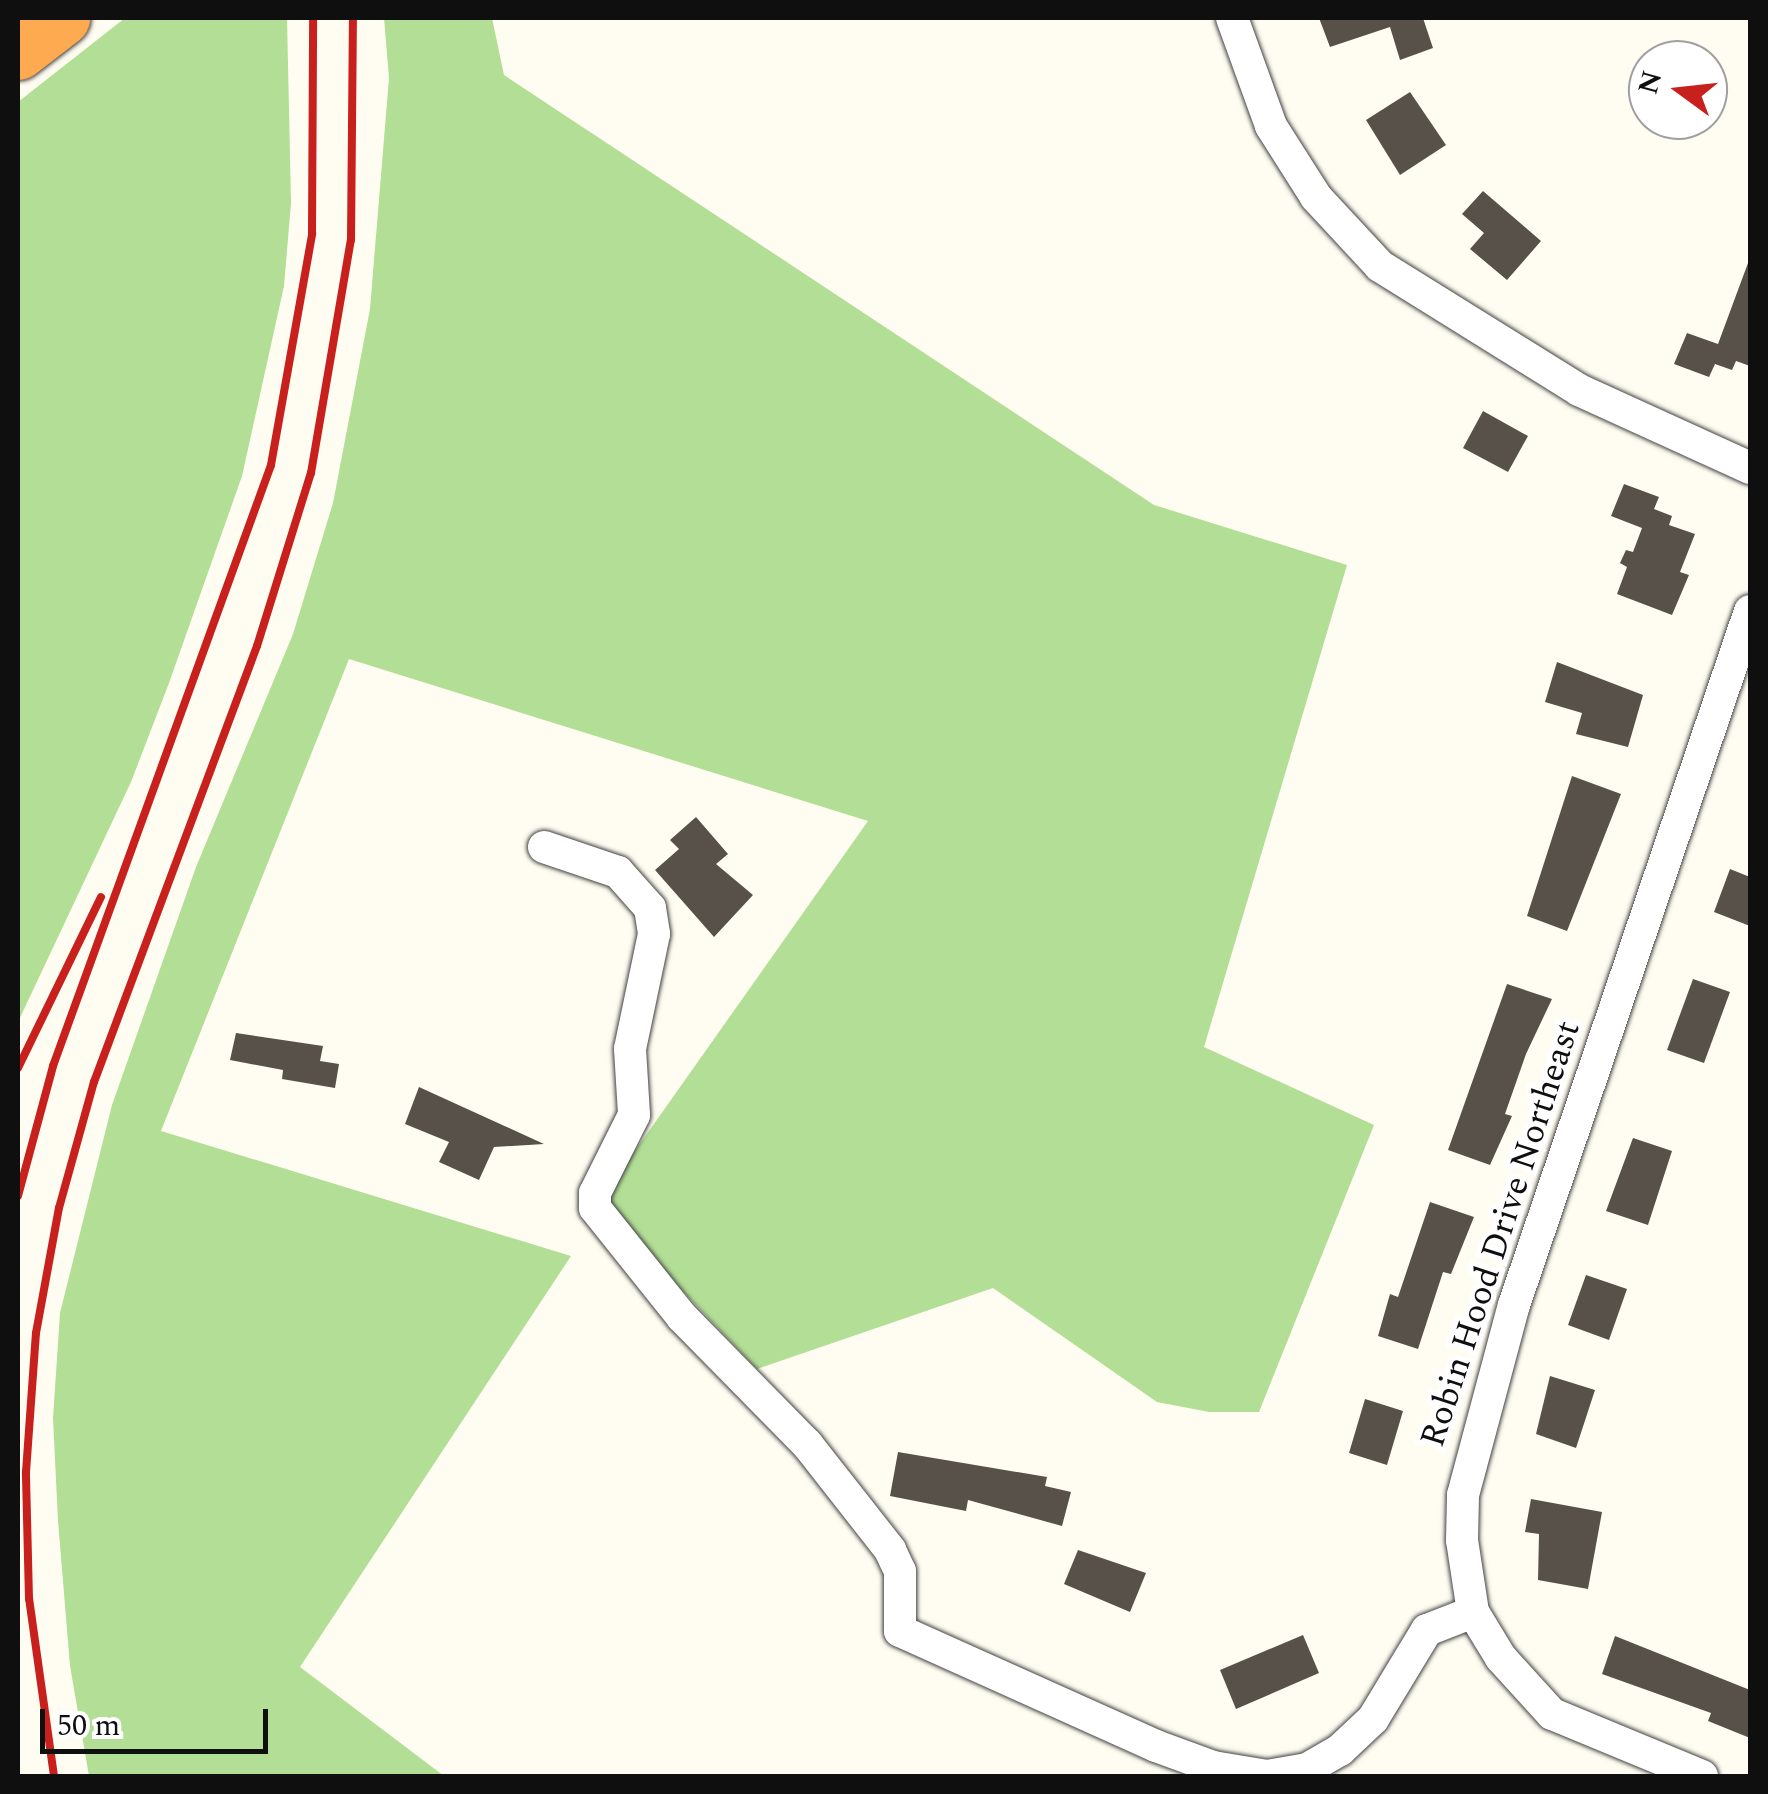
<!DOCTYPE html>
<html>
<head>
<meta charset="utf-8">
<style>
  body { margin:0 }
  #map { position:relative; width:1768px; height:1794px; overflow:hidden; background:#fffdf1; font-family:Spectral,serif }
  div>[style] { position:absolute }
  .forest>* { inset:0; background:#b2de95 }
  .building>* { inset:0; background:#58514a }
  .roads { filter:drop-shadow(0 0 2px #424242) drop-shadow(0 0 2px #424242) }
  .street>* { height:32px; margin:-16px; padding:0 16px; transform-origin:16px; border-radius:16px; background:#fff }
  .highway>* { height:55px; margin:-27.5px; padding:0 27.5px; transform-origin:27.5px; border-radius:27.5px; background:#fdaa51 }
  .rail>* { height:8px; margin:-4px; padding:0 4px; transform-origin:4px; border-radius:4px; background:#c8201d }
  span { translate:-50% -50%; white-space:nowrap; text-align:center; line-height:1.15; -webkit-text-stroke:10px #fff; paint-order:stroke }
  .street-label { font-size:35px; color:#0f0f0f }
  .frame { position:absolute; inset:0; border:20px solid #0f0f0f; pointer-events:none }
  .north { position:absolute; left:1628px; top:40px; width:100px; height:100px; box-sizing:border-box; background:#fff; border:2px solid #9f9f9f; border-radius:50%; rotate:285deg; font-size:28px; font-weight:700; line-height:40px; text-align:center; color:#0f0f0f }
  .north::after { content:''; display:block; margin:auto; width:35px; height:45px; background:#c8201d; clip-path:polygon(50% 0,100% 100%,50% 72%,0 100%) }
  .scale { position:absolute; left:40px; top:1709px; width:228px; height:45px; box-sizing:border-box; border:5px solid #0f0f0f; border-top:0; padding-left:12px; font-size:30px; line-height:35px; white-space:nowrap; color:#0f0f0f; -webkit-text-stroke:8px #fff; paint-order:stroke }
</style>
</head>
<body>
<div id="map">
  <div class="forest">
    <div style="clip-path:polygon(125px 18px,287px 18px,291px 203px,284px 286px,242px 476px,169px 683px,131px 782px,18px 1022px,18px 102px)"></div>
    <div style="clip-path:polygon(384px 18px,492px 18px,504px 75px,1154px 505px,1347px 565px,1204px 1047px,1374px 1125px,1259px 1412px,1209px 1412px,1157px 1402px,993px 1288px,757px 1369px,613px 1218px,608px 1189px,868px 821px,349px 659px,161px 1131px,571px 1256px,300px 1667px,444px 1776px,89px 1776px,70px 1666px,58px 1521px,53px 1418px,60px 1313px,112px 1105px,196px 867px,293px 634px,333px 503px,370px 309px,389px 78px)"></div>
  </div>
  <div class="building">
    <div style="clip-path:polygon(1319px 18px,1423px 18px,1433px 48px,1400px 60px,1390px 27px,1330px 47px)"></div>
    <div style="clip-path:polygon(1410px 92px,1446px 145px,1400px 175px,1366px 120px)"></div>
    <div style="clip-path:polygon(1483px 191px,1541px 241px,1507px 280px,1470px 249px,1484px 233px,1462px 214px)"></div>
    <div style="clip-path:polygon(1748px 263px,1750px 366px,1736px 361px,1732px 370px,1715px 364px,1709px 377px,1674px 364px,1687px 333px,1718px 344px)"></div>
    <div style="clip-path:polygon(1483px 411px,1528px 436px,1508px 472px,1463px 448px)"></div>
    <div style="clip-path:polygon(1624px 484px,1659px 497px,1654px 509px,1672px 516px,1669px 525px,1695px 534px,1680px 572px,1689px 575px,1672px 615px,1617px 594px,1627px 567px,1620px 563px,1626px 550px,1633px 552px,1642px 528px,1611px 516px)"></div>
    <div style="clip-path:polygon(1557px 662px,1643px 695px,1628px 747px,1576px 734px,1582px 713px,1545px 702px)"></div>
    <div style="clip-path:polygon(1572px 776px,1621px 794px,1567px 931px,1527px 916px)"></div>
    <div style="clip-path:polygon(696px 817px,728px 854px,716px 864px,753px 895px,714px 937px,655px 870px,679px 849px,670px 840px)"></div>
    <div style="clip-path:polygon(1730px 869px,1750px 877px,1750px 926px,1714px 912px)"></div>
    <div style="clip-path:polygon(1693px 979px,1730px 992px,1704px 1063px,1667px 1050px)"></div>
    <div style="clip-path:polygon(1507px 984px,1552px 999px,1526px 1054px,1505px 1114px,1512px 1116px,1490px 1165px,1448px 1150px)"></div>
    <div style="clip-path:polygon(236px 1033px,323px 1046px,320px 1061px,339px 1064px,335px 1088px,282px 1079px,283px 1070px,230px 1060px)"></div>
    <div style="clip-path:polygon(419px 1087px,544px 1144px,494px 1147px,479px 1180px,439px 1162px,449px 1142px,405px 1124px)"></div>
    <div style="clip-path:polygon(1633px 1138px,1672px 1151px,1648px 1225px,1606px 1211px)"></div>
    <div style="clip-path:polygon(1430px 1202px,1474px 1217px,1451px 1274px,1443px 1272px,1418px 1349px,1378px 1336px,1390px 1294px,1398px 1297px)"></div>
    <div style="clip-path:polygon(1586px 1275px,1627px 1289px,1609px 1340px,1568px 1325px)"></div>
    <div style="clip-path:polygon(1550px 1376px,1595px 1390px,1576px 1448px,1536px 1434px)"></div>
    <div style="clip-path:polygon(1365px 1399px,1403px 1411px,1387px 1465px,1349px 1453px)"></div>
    <div style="clip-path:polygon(898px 1452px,1047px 1477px,1045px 1486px,1071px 1492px,1062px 1526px,968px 1500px,966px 1511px,890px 1496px)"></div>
    <div style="clip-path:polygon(1531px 1499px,1602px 1512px,1588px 1589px,1538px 1580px,1539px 1534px,1525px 1532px)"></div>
    <div style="clip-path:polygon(1078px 1550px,1146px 1573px,1130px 1612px,1064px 1584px)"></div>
    <div style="clip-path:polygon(1303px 1635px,1319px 1673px,1236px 1709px,1220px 1670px)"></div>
    <div style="clip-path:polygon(1615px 1636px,1750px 1690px,1750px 1738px,1708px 1721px,1711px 1713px,1602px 1674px)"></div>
  </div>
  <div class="roads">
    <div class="street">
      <div style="left:1232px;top:18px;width:115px;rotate:70.1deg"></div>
      <div style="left:1271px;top:126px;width:84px;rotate:57.6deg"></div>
      <div style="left:1316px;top:197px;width:94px;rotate:47.2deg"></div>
      <div style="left:1380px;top:266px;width:234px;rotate:31.9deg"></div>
      <div style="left:1579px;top:390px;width:188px;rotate:24.5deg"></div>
      <div style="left:544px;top:847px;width:78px;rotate:18.7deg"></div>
      <div style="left:618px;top:872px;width:48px;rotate:48.4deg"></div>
      <div style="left:650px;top:908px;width:26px;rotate:81deg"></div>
      <div style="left:654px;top:934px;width:117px;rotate:101.8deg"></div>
      <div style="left:630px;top:1049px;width:66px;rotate:86.5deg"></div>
      <div style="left:634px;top:1115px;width:87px;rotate:116.6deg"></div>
      <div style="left:595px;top:1193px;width:15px;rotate:90deg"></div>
      <div style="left:595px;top:1208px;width:139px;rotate:51.4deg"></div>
      <div style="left:682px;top:1317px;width:178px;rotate:45.5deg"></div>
      <div style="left:807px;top:1444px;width:135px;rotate:51.9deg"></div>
      <div style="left:890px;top:1550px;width:23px;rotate:65deg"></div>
      <div style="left:900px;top:1571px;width:60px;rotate:90deg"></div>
      <div style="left:900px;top:1631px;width:281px;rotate:24.2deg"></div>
      <div style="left:1156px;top:1746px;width:61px;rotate:20.2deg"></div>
      <div style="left:1213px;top:1767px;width:55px;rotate:9.5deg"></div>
      <div style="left:1267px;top:1776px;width:41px;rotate:-9.9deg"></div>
      <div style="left:1307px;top:1769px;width:38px;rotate:-30deg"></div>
      <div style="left:1340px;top:1750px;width:45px;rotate:-43.2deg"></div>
      <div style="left:1373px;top:1719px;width:104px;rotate:-58.8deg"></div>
      <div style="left:1427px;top:1630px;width:49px;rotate:-21.4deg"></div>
      <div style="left:1702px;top:1776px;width:162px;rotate:-157.5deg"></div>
      <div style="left:1552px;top:1714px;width:76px;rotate:-132.3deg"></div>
      <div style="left:1501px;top:1658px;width:54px;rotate:-121.3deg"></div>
      <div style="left:1473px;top:1612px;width:73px;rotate:-98.7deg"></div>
      <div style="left:1462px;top:1540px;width:45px;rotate:-88.7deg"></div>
      <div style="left:1463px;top:1495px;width:197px;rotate:-75deg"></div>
      <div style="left:1514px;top:1305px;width:733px;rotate:-71.22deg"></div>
    </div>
    <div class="highway">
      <div style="left:18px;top:52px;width:56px;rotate:-37.7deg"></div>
    </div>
  </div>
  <div class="rail">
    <div style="left:18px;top:1068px;width:190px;rotate:-64.1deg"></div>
    <div style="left:18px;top:1196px;width:135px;rotate:-74.9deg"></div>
    <div style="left:53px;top:1066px;width:639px;rotate:-70.06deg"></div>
    <div style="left:271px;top:465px;width:235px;rotate:-79.9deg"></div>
    <div style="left:312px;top:234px;width:216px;rotate:-89.7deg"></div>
    <div style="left:54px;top:1776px;width:179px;rotate:-98deg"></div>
    <div style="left:29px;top:1599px;width:127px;rotate:-91.4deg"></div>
    <div style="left:26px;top:1472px;width:139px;rotate:-85.9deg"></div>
    <div style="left:36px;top:1333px;width:127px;rotate:-79.6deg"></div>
    <div style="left:59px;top:1208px;width:131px;rotate:-74.5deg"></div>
    <div style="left:94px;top:1082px;width:465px;rotate:-69.5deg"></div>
    <div style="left:257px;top:646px;width:181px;rotate:-72.7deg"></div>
    <div style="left:311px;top:473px;width:236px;rotate:-80.3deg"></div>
    <div style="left:351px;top:240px;width:222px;rotate:-89.5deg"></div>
  </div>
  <div class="street-label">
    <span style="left:1501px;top:1234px;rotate:-72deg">Robin Hood Drive Northeast</span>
  </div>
  <div class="frame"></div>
  <div class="north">N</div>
  <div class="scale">50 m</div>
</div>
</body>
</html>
